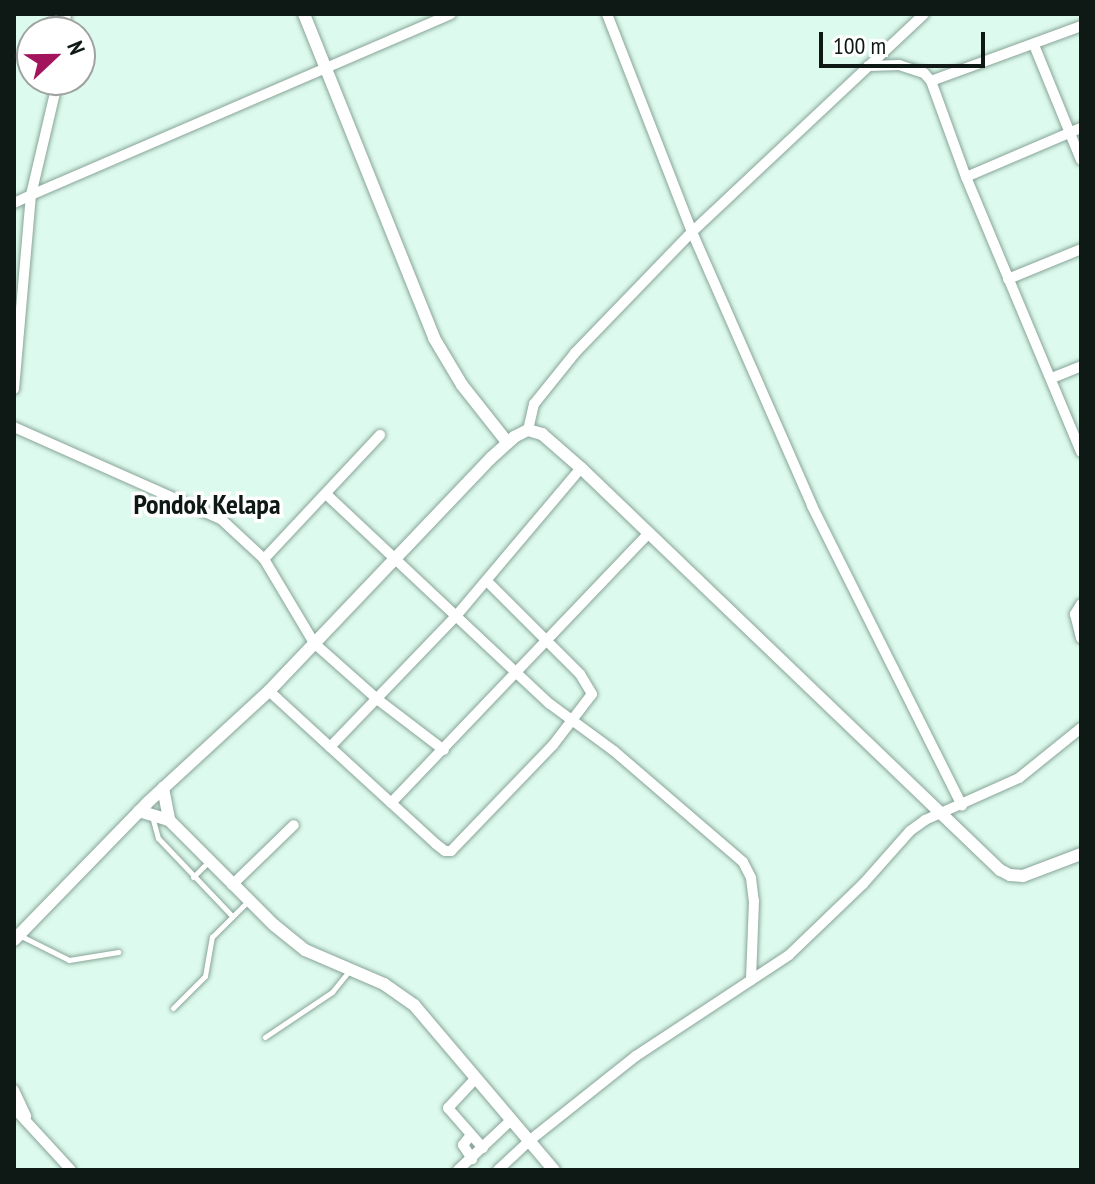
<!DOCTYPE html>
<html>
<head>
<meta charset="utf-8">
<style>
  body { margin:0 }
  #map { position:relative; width:1095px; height:1184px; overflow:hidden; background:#dcfaed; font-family:"PT Sans Narrow",sans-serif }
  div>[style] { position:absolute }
  .roads { filter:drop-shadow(0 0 2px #88a498) drop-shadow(0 0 2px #88a498) }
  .service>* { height:5px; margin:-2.5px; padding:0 2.5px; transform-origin:2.5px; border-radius:2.5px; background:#fff }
  .minor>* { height:10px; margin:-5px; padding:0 5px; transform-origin:5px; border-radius:5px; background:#fff }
  .tertiary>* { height:12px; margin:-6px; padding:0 6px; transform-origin:6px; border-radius:6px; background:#fff }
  span { translate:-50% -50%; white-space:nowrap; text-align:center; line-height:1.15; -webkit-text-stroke:7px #fff; paint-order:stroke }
  .quarter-label { font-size:28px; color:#0e1814; font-weight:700 }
  .frame { position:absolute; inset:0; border:16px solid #0e1814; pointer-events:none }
  .north { position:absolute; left:16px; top:16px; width:80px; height:80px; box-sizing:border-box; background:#fff; border:2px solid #9fa3a1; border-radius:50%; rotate:68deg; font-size:22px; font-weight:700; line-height:32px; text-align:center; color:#0e1814 }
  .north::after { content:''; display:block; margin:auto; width:28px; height:36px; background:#a2155c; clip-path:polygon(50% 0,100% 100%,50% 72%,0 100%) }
  .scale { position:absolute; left:819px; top:32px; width:166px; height:36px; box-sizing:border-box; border:4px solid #0e1814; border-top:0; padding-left:10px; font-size:24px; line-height:28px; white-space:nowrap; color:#0e1814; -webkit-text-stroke:6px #fff; paint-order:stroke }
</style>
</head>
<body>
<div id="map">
  <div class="roads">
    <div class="service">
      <div style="left:152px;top:816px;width:23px;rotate:75deg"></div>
      <div style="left:158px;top:838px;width:108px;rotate:46.5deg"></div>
      <div style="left:193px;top:877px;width:21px;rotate:-45deg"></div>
      <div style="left:19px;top:935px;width:56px;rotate:26.6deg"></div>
      <div style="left:69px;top:960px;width:50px;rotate:-9.3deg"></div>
      <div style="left:173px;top:1008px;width:45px;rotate:-45deg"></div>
      <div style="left:205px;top:976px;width:40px;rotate:-80deg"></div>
      <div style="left:212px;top:937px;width:51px;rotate:-45deg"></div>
      <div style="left:265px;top:1037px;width:81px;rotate:-33.9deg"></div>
      <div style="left:332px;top:992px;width:26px;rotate:-51deg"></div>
    </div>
    <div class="minor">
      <div style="left:607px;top:14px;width:234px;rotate:68.7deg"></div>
      <div style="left:692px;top:232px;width:299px;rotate:66.3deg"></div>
      <div style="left:812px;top:506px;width:335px;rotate:63.4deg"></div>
      <div style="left:64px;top:32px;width:18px;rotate:-84deg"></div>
      <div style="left:1034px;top:45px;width:124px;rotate:67.8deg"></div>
      <div style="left:868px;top:66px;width:31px;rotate:-2deg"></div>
      <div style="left:899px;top:65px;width:26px;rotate:18deg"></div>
      <div style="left:924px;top:73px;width:11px;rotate:49deg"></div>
      <div style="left:931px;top:81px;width:102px;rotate:70deg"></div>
      <div style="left:966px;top:177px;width:298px;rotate:67.3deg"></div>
      <div style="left:931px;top:81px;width:160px;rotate:-20.1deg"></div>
      <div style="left:966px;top:177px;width:125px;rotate:-23.1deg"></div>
      <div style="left:14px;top:203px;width:19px;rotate:-25deg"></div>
      <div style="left:31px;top:195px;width:118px;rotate:-76.8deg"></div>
      <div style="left:1008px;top:279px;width:79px;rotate:-22.3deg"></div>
      <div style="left:1052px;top:378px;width:31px;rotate:-22deg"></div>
      <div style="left:14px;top:389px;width:195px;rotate:-85deg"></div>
      <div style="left:31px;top:195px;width:457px;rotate:-23.3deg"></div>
      <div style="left:14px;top:427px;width:227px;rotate:24deg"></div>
      <div style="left:221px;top:519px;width:59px;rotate:42.9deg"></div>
      <div style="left:264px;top:559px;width:98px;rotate:59.2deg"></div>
      <div style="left:314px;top:643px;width:84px;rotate:41.6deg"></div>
      <div style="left:377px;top:699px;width:84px;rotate:37.3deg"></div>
      <div style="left:528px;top:430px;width:27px;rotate:-77deg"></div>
      <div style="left:534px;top:404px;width:65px;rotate:-51.2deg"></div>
      <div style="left:575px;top:353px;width:168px;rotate:-46deg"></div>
      <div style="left:692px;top:232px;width:318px;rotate:-43.2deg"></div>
      <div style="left:326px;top:494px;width:307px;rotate:43.2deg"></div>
      <div style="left:550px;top:704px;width:79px;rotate:36.3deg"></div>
      <div style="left:614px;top:751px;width:170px;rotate:40.7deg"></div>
      <div style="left:743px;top:862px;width:18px;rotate:63deg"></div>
      <div style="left:751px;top:878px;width:23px;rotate:83deg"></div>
      <div style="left:754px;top:901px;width:79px;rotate:92.2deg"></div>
      <div style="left:264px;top:559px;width:170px;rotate:-46.9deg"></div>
      <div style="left:1081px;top:604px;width:12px;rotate:121deg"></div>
      <div style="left:1075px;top:614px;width:25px;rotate:76deg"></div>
      <div style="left:269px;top:691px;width:226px;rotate:42.5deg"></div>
      <div style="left:436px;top:844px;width:11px;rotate:38deg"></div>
      <div style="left:445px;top:851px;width:6px"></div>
      <div style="left:451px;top:851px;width:147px;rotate:-46.1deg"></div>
      <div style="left:553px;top:745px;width:64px;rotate:-52.6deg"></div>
      <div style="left:592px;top:694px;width:23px;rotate:-121deg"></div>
      <div style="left:580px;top:674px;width:132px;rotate:-135deg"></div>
      <div style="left:330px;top:747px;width:182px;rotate:-46.1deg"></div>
      <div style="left:456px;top:616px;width:194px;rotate:-49.8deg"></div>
      <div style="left:391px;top:803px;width:372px;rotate:-46.3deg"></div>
      <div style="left:232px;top:885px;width:86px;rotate:-44.1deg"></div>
      <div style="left:476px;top:1078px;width:41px;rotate:133deg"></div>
      <div style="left:448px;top:1108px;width:53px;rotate:48.8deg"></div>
      <div style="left:14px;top:1090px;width:29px;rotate:65deg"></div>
      <div style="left:14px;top:1108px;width:84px;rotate:47.4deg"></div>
      <div style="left:471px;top:1135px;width:13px;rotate:129deg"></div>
      <div style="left:463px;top:1145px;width:17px;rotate:57deg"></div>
      <div style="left:458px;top:1170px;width:71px;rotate:-43.3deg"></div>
      <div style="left:498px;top:1170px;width:42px;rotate:-43.1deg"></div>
      <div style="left:529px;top:1141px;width:137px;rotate:-38.5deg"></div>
      <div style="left:636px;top:1056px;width:183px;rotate:-33.4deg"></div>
      <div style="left:789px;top:955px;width:103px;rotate:-43.8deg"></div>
      <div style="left:863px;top:884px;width:71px;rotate:-48.4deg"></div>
      <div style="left:910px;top:831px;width:19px;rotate:-36deg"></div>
      <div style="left:925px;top:820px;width:103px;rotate:-24.1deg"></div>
      <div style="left:1019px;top:778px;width:80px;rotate:-38.9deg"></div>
    </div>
    <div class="tertiary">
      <div style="left:304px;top:14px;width:349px;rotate:68.1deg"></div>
      <div style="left:434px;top:338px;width:55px;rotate:59.2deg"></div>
      <div style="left:462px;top:385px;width:73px;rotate:51.7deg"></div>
      <div style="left:163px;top:788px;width:33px;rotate:79deg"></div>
      <div style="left:139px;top:811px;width:31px;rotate:17deg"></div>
      <div style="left:169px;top:820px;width:148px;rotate:45deg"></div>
      <div style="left:274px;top:925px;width:40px;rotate:39deg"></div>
      <div style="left:305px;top:950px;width:86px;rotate:23.3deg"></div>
      <div style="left:384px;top:984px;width:37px;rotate:35deg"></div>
      <div style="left:414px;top:1005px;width:216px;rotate:49.7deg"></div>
      <div style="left:14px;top:940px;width:191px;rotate:-45.8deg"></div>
      <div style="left:147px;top:803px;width:166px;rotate:-42.6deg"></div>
      <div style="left:269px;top:691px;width:322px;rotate:-46.4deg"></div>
      <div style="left:491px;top:458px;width:31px;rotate:-42deg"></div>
      <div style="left:514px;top:437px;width:16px;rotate:-27deg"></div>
      <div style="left:528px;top:430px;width:15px;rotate:16deg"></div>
      <div style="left:542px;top:434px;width:52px;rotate:41.1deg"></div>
      <div style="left:581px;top:468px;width:581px;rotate:43.81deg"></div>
      <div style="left:1000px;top:870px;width:11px;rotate:27deg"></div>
      <div style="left:1010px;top:875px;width:13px;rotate:4deg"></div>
      <div style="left:1023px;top:876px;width:62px;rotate:-20.8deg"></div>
    </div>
  </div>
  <div class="quarter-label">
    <span style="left:207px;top:504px">Pondok Kelapa</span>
  </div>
  <div class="frame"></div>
  <div class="north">N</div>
  <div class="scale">100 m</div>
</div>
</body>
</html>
